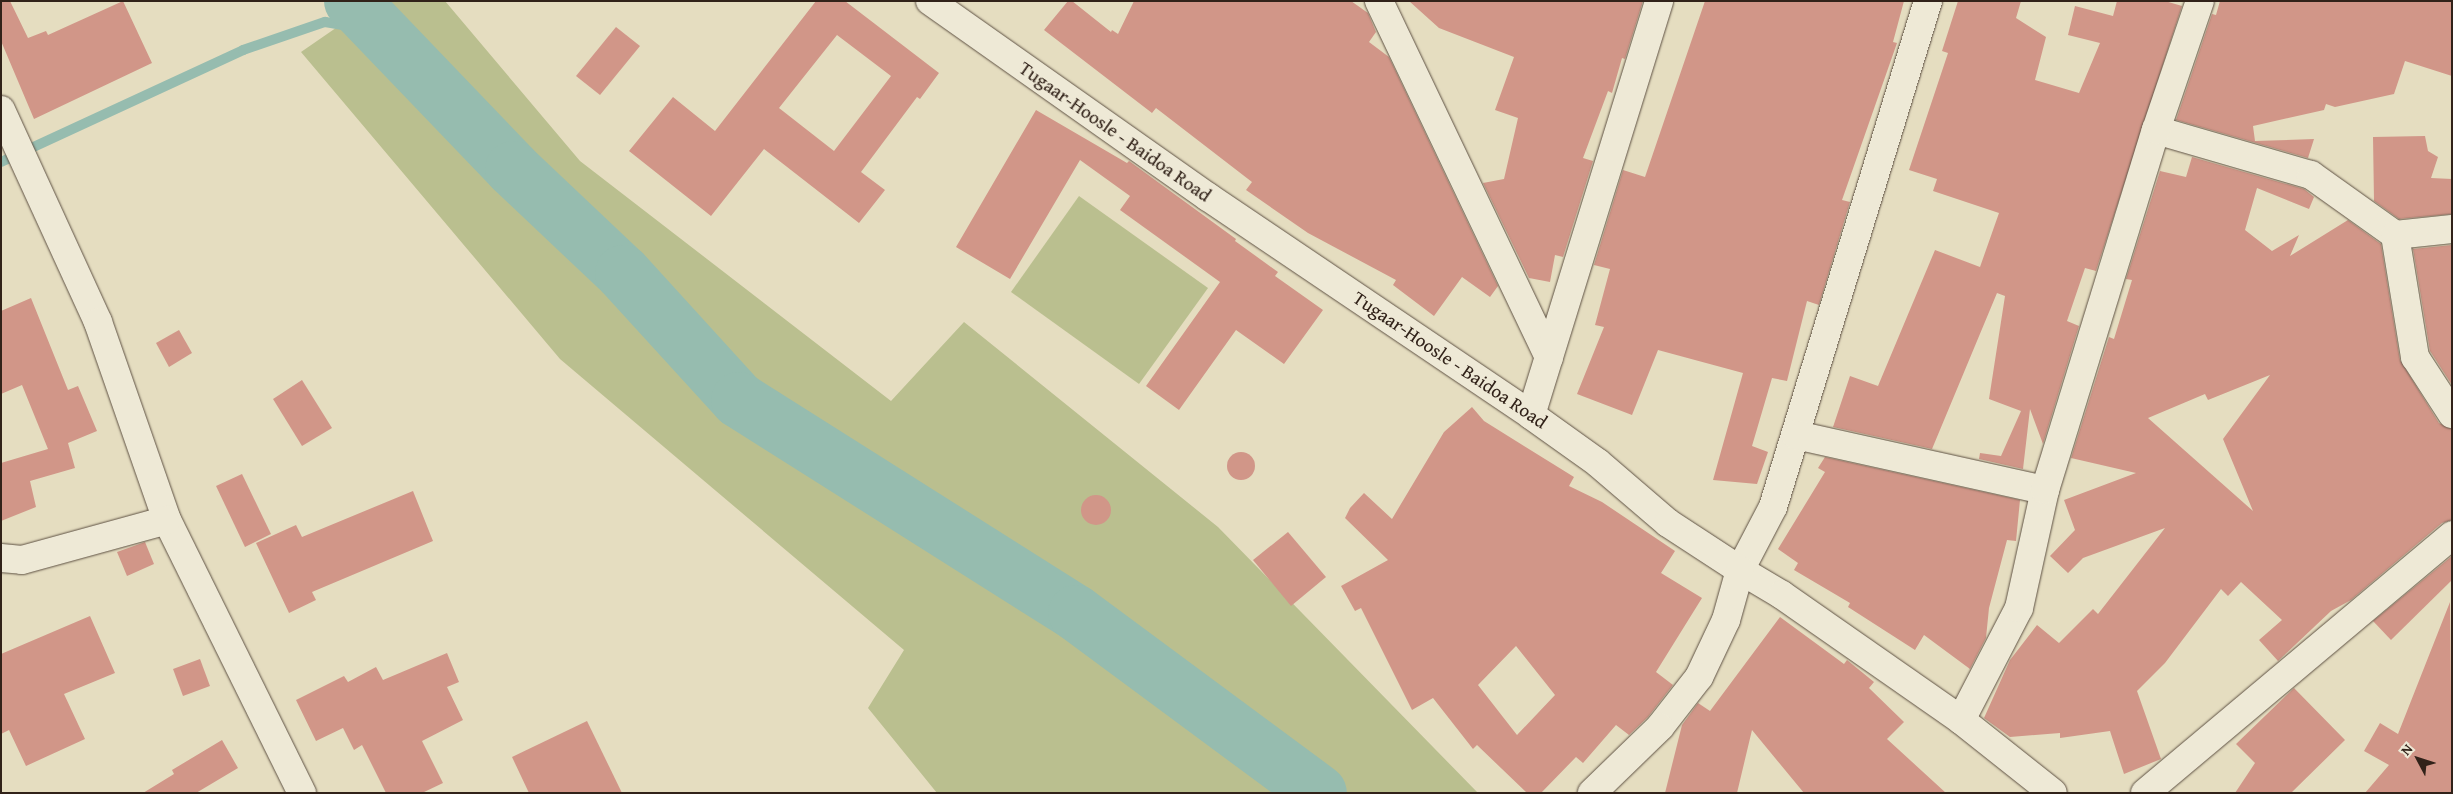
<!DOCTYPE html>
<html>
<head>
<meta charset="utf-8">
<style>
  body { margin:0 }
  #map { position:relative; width:2453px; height:794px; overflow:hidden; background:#e5ddc0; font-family:"Gentium Book Plus",serif }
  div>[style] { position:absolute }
  .green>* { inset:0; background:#babf8f }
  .stream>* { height:10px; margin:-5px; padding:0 5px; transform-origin:5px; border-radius:5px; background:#96bcaf }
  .river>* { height:56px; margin:-28px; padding:0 28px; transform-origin:28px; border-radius:28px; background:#96bcaf }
  .building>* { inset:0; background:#d19688 }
  .round { border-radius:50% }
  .roads { filter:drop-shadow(0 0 1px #5e5143) drop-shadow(0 0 1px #5e5143) }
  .minor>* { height:28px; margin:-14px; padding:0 14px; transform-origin:14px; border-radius:14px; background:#eee9d6 }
  .secondary>* { height:28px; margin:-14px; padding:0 14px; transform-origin:14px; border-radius:14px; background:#eee9d6 }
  span { translate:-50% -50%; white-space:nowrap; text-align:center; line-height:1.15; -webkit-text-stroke:4.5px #eee9d6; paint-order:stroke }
  .street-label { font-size:19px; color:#312219 }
  .frame { position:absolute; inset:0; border:2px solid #312219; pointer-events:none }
  .north { position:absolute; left:2393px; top:734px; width:50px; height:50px; -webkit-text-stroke:4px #eee9d6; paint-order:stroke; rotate:310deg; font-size:14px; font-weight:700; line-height:20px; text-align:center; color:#312219 }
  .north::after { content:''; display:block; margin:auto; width:18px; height:22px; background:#312219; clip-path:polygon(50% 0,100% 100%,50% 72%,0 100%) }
</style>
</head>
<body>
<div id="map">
  <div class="green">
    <div style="clip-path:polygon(375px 1px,445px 1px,580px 161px,891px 401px,964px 322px,1218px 527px,1478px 793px,937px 793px,868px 708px,904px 650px,560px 359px,301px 52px)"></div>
    <div style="clip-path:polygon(1079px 196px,1208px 288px,1139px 384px,1011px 292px)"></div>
  </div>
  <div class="stream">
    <div style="left:1px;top:162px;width:267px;rotate:-24.8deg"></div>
    <div style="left:243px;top:50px;width:87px;rotate:-18.9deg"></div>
    <div style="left:325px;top:22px;width:54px;rotate:9.6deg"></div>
  </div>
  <div class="river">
    <div style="left:352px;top:1px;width:233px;rotate:46.2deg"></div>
    <div style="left:513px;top:169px;width:151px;rotate:43.4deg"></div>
    <div style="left:623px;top:273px;width:172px;rotate:47.6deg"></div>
    <div style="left:739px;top:400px;width:399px;rotate:32.3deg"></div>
    <div style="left:1076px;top:613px;width:302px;rotate:36.5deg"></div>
  </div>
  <div class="building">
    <div style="clip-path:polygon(1px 1px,10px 1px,28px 38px,46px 31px,48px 35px,123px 1px,152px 63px,34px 119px,1px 41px)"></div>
    <div style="clip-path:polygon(evenodd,816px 1px,845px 1px,939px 73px,920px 99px,917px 97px,861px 172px,885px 190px,859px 223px,764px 149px,711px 216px,629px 151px,673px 97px,715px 131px,816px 1px,837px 35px,891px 76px,834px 151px,779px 108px,837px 35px)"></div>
    <div style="clip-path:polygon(1068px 1px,1072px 1px,1111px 32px,1112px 30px,1118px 34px,1134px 1px,1351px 1px,1368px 13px,1376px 32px,1369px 42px,1389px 57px,1498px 286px,1490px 297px,1462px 277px,1434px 316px,1393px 285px,1396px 280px,1308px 233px,1246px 190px,1252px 182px,1156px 108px,1152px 113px,1044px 30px)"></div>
    <div style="clip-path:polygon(1409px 1px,1643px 1px,1625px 59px,1622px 58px,1612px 93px,1608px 91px,1583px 158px,1593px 161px,1563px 257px,1555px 255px,1550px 282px,1529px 278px,1483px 183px,1504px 179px,1518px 118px,1495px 110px,1514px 57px,1439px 28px)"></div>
    <div style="clip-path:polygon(1705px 1px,1904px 1px,1893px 42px,1897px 43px,1842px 200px,1850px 202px,1819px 305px,1807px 301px,1787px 381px,1772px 378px,1752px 446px,1768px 452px,1757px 484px,1713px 480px,1743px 373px,1658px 350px,1632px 415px,1577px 394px,1604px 327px,1595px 325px,1610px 269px,1594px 265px,1623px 170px,1645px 177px)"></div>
    <div style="clip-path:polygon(1958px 1px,2021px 1px,2016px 18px,2046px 37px,2035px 80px,2079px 93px,2100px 43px,2068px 35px,2075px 6px,2113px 16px,2117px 1px,2165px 1px,2182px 6px,2096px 271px,2085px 268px,2067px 321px,2079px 326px,2043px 444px,2030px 409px,2023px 469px,1979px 459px,1980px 453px,2001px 456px,2021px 411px,1989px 399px,2005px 296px,1997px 293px,1932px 449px,1833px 427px,1850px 376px,1878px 386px,1935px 250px,1980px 267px,1999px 213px,1933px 191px,1937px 179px,1909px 170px,1948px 53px,1942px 51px)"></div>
    <div style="clip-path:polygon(2220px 1px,2452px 1px,2452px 76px,2405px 61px,2394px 94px,2335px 107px,2326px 104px,2324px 110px,2253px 126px,2255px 141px,2314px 139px,2308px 158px,2176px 120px,2212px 14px,2216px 15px)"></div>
    <div style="clip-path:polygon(616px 27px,640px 46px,600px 95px,576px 76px)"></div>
    <div style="clip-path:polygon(1036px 110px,1127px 163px,1129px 161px,1236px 239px,1235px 241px,1278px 272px,1275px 276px,1323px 310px,1284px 364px,1236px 330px,1179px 410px,1146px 386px,1220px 282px,1120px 210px,1130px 196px,1080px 160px,1010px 279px,956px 247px)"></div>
    <div style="clip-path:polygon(2425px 136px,2428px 151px,2438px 157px,2431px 178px,2452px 179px,2452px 214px,2399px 219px,2374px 201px,2373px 137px)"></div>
    <div style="clip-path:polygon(evenodd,2192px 157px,2304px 189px,2314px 197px,2309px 209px,2257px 188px,2245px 230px,2272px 251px,2299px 235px,2290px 256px,2348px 220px,2381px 244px,2400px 360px,2439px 423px,2452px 429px,2452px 520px,2442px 523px,2351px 600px,2331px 611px,2278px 661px,2259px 640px,2282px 620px,2241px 582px,2228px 596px,2221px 589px,2165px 663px,2137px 691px,2161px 759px,2124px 774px,2110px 731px,2060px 738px,2060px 733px,2010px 737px,1984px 718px,2010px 660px,2037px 625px,2059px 643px,2093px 609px,2098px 614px,2165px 528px,2083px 558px,2068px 573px,2050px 556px,2075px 530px,2064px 500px,2136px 473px,2071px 458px,2109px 337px,2114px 339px,2132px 280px,2126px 279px,2160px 171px,2186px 177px,2192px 157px,2270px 375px,2223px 439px,2253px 511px,2148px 418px,2205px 394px,2208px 400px,2270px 375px)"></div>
    <div style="clip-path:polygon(2452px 245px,2452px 385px,2430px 351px,2413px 249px)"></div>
    <div style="clip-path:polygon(31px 298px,68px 390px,78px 386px,97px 431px,68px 443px,75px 468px,30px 481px,36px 507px,1px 521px,1px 463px,48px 449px,22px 385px,1px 394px,1px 311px)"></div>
    <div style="clip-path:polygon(179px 330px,192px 353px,169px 367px,156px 343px)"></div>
    <div style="clip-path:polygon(302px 380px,332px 428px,302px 446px,273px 399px)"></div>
    <div style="clip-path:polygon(evenodd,1472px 407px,1484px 421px,1574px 477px,1569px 486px,1602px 502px,1675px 551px,1661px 573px,1702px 598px,1656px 672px,1673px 685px,1648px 717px,1629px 735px,1616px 725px,1583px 763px,1576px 757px,1541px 793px,1527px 793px,1477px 745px,1473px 749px,1433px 698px,1412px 710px,1361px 608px,1355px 611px,1341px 586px,1388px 560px,1345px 518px,1350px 508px,1364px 493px,1392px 519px,1444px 432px,1472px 407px,1516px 646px,1555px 695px,1517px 735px,1478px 685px,1516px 646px)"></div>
    <div class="round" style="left:1227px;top:452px;width:28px;height:28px"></div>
    <div style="clip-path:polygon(1825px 457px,2020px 500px,2016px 541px,2007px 540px,1989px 608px,1986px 638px,1970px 669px,1924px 635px,1915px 650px,1848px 607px,1850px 603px,1794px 570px,1798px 563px,1778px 549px,1825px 472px,1818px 468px)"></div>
    <div style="clip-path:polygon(242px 474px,271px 534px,245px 547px,216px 486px)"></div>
    <div style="clip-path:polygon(413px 491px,433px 541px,312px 592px,316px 600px,289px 613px,256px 543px,296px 525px,302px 537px)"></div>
    <div class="round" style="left:1081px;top:495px;width:30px;height:30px"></div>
    <div style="clip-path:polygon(1288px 532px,1326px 577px,1291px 606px,1253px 560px)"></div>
    <div style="clip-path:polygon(145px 542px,154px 564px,127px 576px,117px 552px)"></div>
    <div style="clip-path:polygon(2452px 556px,2452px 580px,2391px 640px,2373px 621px)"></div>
    <div style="clip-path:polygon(2450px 602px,2452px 793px,2365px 793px,2389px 765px,2364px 751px,2380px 723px,2398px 734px)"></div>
    <div style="clip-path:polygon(90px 616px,115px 673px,64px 694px,85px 739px,26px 766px,9px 730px,1px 734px,1px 654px)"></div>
    <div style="clip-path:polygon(1780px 617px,1844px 664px,1847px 660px,1874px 682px,1869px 688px,1904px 722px,1887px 739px,1946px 793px,1804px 793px,1752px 730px,1737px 793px,1665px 793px,1682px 725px,1698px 703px,1710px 711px)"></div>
    <div style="clip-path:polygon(447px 653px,459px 682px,447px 687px,463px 720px,422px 741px,443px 783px,422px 793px,386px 793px,362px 745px,354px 750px,343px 728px,316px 741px,296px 700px,344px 676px,348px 682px,376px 667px,383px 680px)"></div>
    <div style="clip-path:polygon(200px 659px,210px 686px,183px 696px,173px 669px)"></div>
    <div style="clip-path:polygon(2294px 688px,2345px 740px,2291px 793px,2235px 793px,2255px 763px,2236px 744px)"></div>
    <div style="clip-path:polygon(587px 721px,622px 793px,529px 793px,512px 757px)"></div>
    <div style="clip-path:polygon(222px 740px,238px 768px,196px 793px,143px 793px,174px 774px,172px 770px)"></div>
  </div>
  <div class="roads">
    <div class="minor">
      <div style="left:1379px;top:1px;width:395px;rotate:64.5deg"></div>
      <div style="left:1928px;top:1px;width:529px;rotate:107.03deg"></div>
      <div style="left:1773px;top:507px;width:71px;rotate:117.6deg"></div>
      <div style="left:1740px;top:570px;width:49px;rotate:30.8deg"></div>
      <div style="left:1782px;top:595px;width:218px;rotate:34.9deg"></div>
      <div style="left:1961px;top:720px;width:117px;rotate:38.4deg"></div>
      <div style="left:1px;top:110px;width:233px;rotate:65.4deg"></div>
      <div style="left:98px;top:322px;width:210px;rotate:70.8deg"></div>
      <div style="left:167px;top:520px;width:305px;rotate:63.7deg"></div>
      <div style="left:2156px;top:130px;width:161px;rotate:16.2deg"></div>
      <div style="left:2311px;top:175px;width:103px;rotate:35.5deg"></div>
      <div style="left:2395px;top:235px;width:124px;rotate:80.7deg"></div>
      <div style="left:2415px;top:357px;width:68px;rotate:57deg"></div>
      <div style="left:2395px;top:235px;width:57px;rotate:-6deg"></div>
      <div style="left:1531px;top:415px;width:433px;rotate:-72.8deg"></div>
      <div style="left:1796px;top:435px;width:255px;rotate:12.5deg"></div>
      <div style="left:1px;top:558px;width:21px;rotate:5deg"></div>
      <div style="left:22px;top:560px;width:150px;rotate:-15.4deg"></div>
      <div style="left:1961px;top:720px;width:126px;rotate:-62.6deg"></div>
      <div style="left:2019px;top:608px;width:121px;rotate:-77.6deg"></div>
      <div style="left:2045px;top:490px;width:377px;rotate:-72.9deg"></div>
      <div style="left:2156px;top:130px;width:136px;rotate:-71.2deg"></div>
      <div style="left:2145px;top:793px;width:401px;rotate:-40deg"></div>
    </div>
    <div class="secondary">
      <div style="left:930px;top:1px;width:340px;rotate:35.2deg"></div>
      <div style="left:1208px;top:197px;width:390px;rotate:34deg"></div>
      <div style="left:1531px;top:415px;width:82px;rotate:35.6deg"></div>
      <div style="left:1598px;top:463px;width:92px;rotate:40.6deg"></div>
      <div style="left:1668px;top:523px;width:86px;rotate:33.1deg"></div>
      <div style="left:1740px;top:570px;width:52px;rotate:105.6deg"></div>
      <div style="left:1726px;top:620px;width:63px;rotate:115.3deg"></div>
      <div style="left:1699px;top:677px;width:63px;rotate:128deg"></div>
      <div style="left:1660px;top:727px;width:95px;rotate:135.9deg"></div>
    </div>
  </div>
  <div class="street-label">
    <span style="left:1115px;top:132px;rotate:35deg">Tugaar-Hoosle - Baidoa Road</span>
    <span style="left:1450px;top:360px;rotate:34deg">Tugaar-Hoosle - Baidoa Road</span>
  </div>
  <div class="frame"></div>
  <div class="north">N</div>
</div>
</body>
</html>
